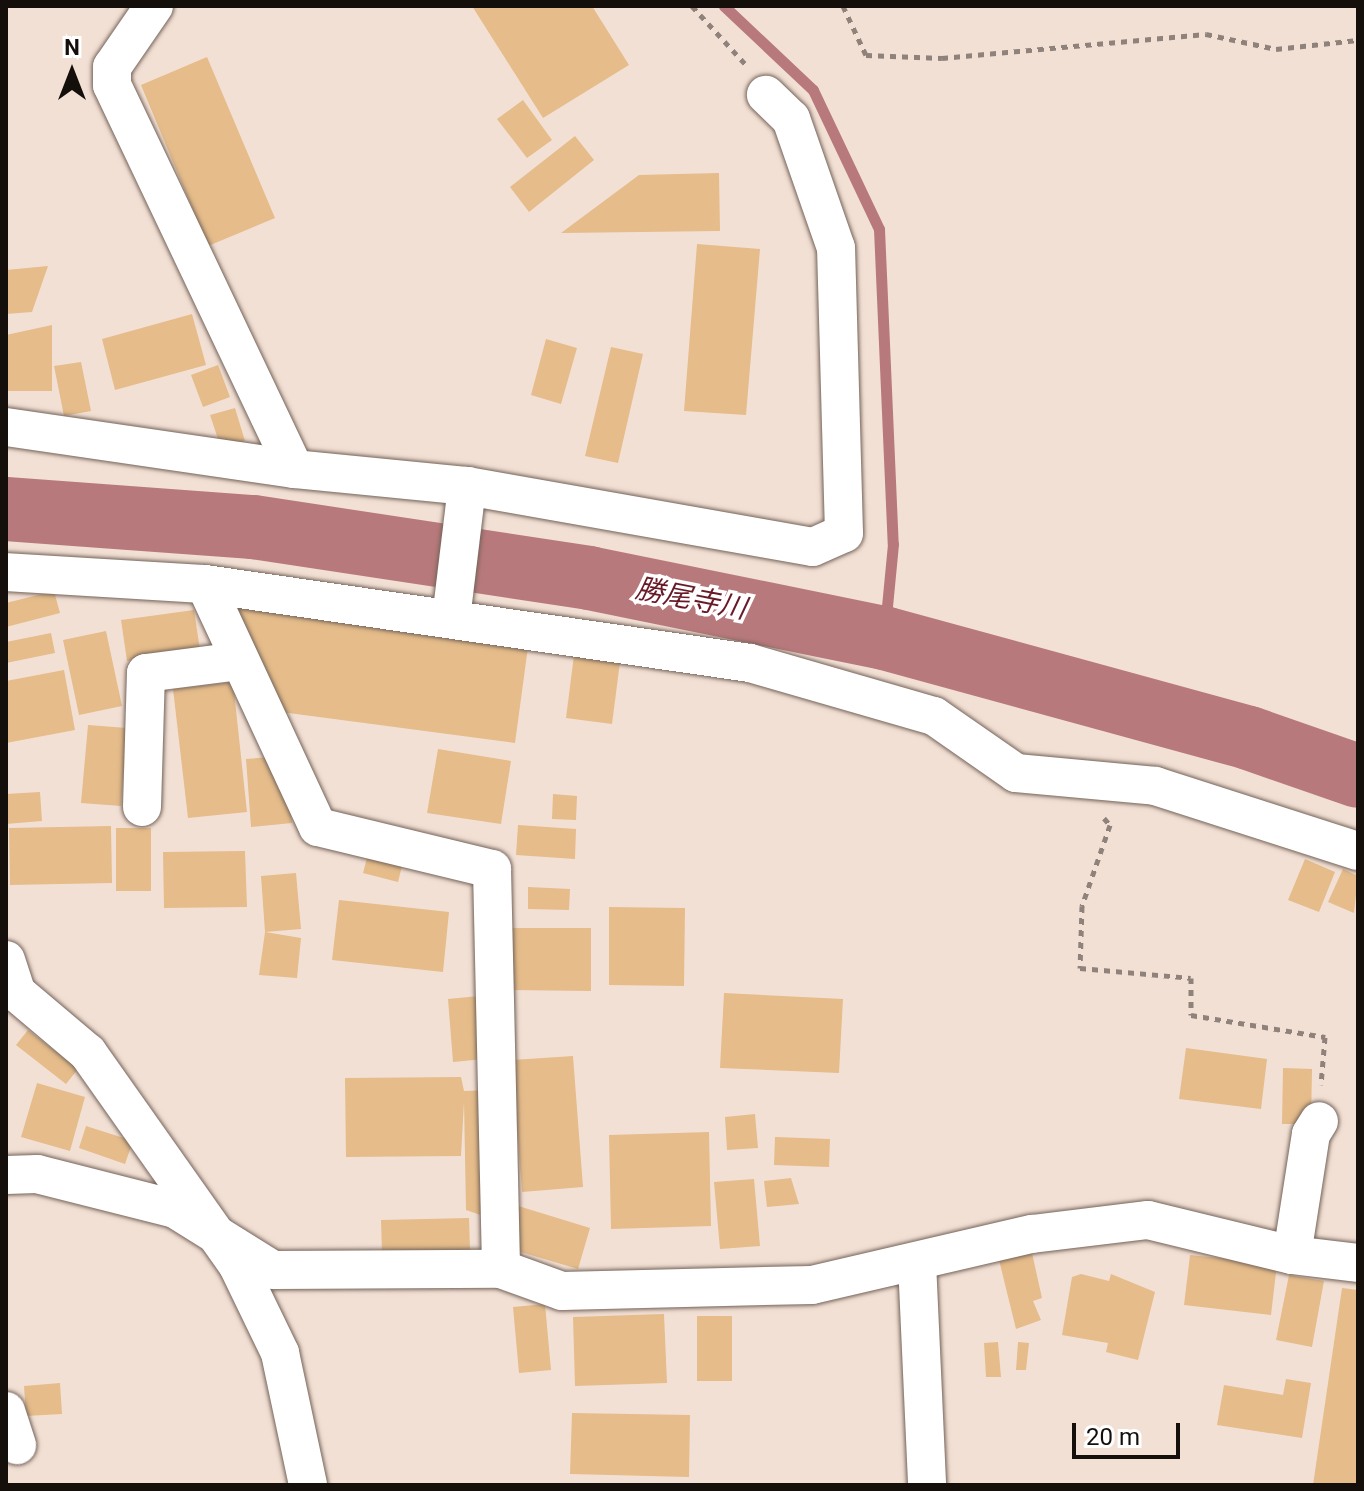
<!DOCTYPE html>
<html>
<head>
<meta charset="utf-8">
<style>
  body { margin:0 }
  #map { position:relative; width:1364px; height:1491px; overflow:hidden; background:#f3e0d5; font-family:Roboto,"Noto Sans JP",sans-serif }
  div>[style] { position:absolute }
  .stream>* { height:11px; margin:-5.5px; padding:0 5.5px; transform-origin:5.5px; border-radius:5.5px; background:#b8797c }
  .river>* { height:64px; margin:-32px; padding:0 32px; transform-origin:32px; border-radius:32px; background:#b8797c }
  .building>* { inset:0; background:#e5bc8a }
  .path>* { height:5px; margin-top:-2.5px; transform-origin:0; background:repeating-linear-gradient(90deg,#8f827a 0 6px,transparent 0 12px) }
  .roads { filter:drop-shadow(0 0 2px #746359) drop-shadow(0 0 2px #746359) }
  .minor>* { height:38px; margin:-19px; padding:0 19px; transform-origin:19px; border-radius:19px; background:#fff }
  span { translate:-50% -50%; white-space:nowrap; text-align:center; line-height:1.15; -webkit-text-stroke:7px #fff; paint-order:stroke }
  .water-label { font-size:28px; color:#681a27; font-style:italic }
  .frame { position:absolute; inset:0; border:8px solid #150f0b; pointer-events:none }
  .north { position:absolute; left:32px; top:32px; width:80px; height:80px; -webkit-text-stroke:6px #fff; paint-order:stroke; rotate:0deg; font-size:22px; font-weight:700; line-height:32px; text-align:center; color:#150f0b }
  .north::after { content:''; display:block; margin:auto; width:28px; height:36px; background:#150f0b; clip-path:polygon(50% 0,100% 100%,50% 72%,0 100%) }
  .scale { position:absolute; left:1072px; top:1423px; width:108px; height:36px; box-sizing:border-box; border:4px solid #150f0b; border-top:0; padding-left:10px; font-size:24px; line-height:28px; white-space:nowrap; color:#150f0b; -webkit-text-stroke:6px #fff; paint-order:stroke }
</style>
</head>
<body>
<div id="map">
  <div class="stream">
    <div style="left:724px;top:6px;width:122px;rotate:43.3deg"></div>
    <div style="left:813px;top:90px;width:154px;rotate:64.6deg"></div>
    <div style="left:879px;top:229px;width:315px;rotate:87.5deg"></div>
    <div style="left:893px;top:544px;width:94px;rotate:95.5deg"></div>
  </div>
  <div class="river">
    <div style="left:6px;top:509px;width:248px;rotate:4.2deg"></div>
    <div style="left:253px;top:527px;width:340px;rotate:8.6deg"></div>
    <div style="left:589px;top:578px;width:301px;rotate:11.5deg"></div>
    <div style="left:884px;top:638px;width:378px;rotate:15.3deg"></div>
    <div style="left:1249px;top:738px;width:115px;rotate:19.2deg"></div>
  </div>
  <div class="building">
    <div style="clip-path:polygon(472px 6px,592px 6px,629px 65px,543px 118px)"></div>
    <div style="clip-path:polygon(207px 57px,275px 218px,208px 246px,141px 85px)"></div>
    <div style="clip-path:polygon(523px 100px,552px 140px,527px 158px,497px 119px)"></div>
    <div style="clip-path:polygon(575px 136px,594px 160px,529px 212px,510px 187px)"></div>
    <div style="clip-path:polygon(719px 173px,720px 231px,561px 233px,639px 175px)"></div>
    <div style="clip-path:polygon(697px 244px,760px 249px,746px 415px,684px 411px)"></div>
    <div style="clip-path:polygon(48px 266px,32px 312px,6px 314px,6px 270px)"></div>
    <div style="clip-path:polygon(192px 314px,206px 365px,115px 390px,102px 339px)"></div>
    <div style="clip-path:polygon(52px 325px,52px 391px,6px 391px,6px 335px)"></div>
    <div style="clip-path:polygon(546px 339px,577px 348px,561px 404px,531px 395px)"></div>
    <div style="clip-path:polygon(611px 347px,643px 354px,618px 463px,585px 456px)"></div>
    <div style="clip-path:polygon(81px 362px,91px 411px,64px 416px,54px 366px)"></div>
    <div style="clip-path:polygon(218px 365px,230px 397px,203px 407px,191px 375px)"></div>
    <div style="clip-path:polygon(235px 408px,245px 441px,221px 448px,210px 415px)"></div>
    <div style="clip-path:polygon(54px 591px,60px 613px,6px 627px,6px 603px)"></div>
    <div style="clip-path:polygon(237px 608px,528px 647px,515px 743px,281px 712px)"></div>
    <div style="clip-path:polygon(194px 610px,200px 650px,127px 661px,121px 620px)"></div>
    <div style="clip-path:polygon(106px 631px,122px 706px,79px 715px,63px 640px)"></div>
    <div style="clip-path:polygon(51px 633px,55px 653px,6px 663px,6px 642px)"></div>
    <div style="clip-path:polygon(574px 655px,620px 662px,612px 724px,566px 718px)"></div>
    <div style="clip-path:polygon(64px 670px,75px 730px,6px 743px,6px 681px)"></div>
    <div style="clip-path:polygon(233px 682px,247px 812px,188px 818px,173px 689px)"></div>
    <div style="clip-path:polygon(88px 725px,127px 728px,121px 806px,81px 803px)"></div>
    <div style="clip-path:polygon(438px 749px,511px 761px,501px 824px,427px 813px)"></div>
    <div style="clip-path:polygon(270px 757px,289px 791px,292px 823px,251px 827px,246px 759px)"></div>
    <div style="clip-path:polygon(40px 792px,42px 821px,6px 824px,6px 794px)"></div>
    <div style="clip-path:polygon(553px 794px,577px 796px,576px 820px,552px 819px)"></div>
    <div style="clip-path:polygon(518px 825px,576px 829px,575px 859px,516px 855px)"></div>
    <div style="clip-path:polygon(111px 826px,112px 883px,10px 885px,9px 828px)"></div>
    <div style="clip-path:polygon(116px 828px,151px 828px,151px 891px,116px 891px)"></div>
    <div style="clip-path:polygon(369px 850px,404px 858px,398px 882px,363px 873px)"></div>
    <div style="clip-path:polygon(245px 851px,247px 907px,164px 908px,163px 852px)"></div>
    <div style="clip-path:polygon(1305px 859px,1335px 872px,1319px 912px,1288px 900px)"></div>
    <div style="clip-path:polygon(1343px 869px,1358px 876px,1354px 913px,1328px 902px)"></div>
    <div style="clip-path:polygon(296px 873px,301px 929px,265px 932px,261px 876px)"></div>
    <div style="clip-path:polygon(528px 887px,570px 889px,569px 910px,528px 909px)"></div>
    <div style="clip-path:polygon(339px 900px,449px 912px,443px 972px,332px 960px)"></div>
    <div style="clip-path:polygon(609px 907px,685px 908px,684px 986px,609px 985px)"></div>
    <div style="clip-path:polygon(504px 928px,591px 928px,591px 991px,503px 990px)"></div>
    <div style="clip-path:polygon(265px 932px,301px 938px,297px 978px,259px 975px)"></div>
    <div style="clip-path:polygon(724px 993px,843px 999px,839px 1073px,720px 1068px)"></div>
    <div style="clip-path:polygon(479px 996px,484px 1059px,453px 1062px,448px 999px)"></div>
    <div style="clip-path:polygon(28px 1030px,78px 1069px,66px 1084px,16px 1045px)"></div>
    <div style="clip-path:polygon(1186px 1048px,1267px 1059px,1261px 1109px,1179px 1099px)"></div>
    <div style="clip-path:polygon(573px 1056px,583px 1187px,522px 1192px,512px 1060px)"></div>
    <div style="clip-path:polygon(1283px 1068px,1312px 1069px,1311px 1124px,1282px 1124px)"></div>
    <div style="clip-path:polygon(461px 1077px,464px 1091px,493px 1090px,495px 1220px,466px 1210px,464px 1102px,461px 1156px,346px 1157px,345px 1078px)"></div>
    <div style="clip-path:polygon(37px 1083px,85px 1097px,70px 1151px,21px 1137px)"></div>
    <div style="clip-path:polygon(755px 1114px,758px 1148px,727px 1150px,725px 1117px)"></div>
    <div style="clip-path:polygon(86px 1126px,133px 1141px,125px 1164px,79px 1148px)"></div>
    <div style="clip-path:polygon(709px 1132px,711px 1226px,611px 1229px,609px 1135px)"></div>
    <div style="clip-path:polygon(775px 1137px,830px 1139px,829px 1167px,774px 1165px)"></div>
    <div style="clip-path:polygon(791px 1178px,799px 1204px,767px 1207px,764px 1181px)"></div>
    <div style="clip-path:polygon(754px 1179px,760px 1246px,720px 1249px,714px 1182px)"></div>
    <div style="clip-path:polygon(515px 1205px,590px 1228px,578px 1269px,514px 1250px)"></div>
    <div style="clip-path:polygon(469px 1218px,470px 1250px,382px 1253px,381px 1220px)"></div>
    <div style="clip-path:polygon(1032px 1253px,1042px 1298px,1033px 1301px,1041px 1320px,1016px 1329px,999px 1260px)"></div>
    <div style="clip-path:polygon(1190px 1255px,1277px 1264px,1271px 1315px,1184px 1305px)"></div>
    <div style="clip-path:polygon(1081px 1274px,1109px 1281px,1111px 1274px,1155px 1292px,1138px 1360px,1106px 1352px,1108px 1343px,1062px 1335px,1072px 1277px)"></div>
    <div style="clip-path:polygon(1289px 1275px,1324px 1281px,1312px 1347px,1276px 1340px)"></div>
    <div style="clip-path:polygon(1342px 1288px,1358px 1290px,1358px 1485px,1313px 1485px)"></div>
    <div style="clip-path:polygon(545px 1304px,551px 1370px,519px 1373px,513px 1307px)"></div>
    <div style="clip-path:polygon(664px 1314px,667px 1383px,575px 1386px,573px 1317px)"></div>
    <div style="clip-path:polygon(697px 1316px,732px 1316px,732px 1381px,697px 1381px)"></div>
    <div style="clip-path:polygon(998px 1342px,1001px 1377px,986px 1377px,984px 1343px)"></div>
    <div style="clip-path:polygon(1018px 1342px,1029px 1343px,1026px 1370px,1016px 1370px)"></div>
    <div style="clip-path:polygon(1286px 1379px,1311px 1383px,1302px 1438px,1217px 1425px,1224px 1385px,1283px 1395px)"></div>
    <div style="clip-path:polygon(60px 1383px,62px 1414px,26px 1416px,24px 1386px)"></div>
    <div style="clip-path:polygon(572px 1413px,690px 1415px,689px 1477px,570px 1474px)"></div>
  </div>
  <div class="path">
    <div style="left:692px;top:6px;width:83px;rotate:47.4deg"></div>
    <div style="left:843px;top:6px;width:54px;rotate:64.9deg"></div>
    <div style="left:866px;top:55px;width:76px;rotate:2.3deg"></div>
    <div style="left:942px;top:58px;width:265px;rotate:-5.2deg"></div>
    <div style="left:1206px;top:34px;width:72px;rotate:12.1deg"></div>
    <div style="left:1276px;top:49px;width:82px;rotate:-6.3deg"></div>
    <div style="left:1104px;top:818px;width:9px;rotate:49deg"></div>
    <div style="left:1110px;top:825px;width:86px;rotate:109.1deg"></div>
    <div style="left:1082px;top:906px;width:62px;rotate:91.8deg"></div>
    <div style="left:1080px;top:968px;width:111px;rotate:5.1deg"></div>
    <div style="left:1191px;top:978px;width:37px;rotate:90deg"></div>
    <div style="left:1191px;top:1015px;width:136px;rotate:9.3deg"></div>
    <div style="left:1325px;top:1037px;width:48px;rotate:94.8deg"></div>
  </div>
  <div class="roads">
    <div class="minor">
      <div style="left:154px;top:6px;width:74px;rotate:124.5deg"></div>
      <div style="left:112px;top:67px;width:18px;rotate:90deg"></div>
      <div style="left:112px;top:85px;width:425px;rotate:64.6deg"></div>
      <div style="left:6px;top:427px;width:291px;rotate:8.3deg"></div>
      <div style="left:294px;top:469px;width:174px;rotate:5.6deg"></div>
      <div style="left:467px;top:486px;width:351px;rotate:10deg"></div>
      <div style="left:813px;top:547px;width:34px;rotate:-24deg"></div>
      <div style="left:844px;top:533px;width:285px;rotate:-91.6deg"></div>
      <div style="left:836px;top:248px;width:137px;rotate:-109.2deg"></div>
      <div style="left:791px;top:119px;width:35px;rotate:-136deg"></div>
      <div style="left:6px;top:572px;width:199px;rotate:3.5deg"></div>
      <div style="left:205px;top:584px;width:551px;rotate:8.25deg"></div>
      <div style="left:750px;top:663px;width:191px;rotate:16.1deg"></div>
      <div style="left:934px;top:716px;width:100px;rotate:34.8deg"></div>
      <div style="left:1016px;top:773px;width:140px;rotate:5.3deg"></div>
      <div style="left:1155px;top:786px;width:213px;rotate:17.8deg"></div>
      <div style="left:205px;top:584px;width:268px;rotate:65.1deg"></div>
      <div style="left:318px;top:827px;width:179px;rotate:13.6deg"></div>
      <div style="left:492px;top:869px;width:400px;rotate:88.7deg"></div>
      <div style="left:451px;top:619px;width:134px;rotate:-83.1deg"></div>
      <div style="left:142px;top:807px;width:134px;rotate:-88.3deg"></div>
      <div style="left:146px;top:673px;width:95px;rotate:-7.3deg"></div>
      <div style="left:6px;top:960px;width:35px;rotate:72deg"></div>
      <div style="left:17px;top:993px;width:93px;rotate:40.2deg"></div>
      <div style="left:88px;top:1053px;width:261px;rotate:54.8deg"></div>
      <div style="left:238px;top:1266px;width:97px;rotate:64.2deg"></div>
      <div style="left:280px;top:1353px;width:135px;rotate:78deg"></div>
      <div style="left:6px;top:1175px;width:31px;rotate:-2deg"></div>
      <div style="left:37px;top:1174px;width:142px;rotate:14.2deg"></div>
      <div style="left:175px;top:1209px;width:115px;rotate:31.9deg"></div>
      <div style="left:273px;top:1270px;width:228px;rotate:-0.3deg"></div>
      <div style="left:501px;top:1269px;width:65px;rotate:19.8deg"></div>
      <div style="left:562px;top:1291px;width:250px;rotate:-1.4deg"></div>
      <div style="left:812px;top:1285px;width:226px;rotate:-13.1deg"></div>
      <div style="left:1032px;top:1234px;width:117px;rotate:-6.9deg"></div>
      <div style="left:1148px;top:1220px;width:148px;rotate:13.7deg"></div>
      <div style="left:1292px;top:1255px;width:66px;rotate:6.9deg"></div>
      <div style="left:1292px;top:1255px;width:122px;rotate:-81.1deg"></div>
      <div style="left:1311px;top:1134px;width:15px;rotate:-58deg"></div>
      <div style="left:917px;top:1262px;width:223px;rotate:87.4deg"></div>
      <div style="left:6px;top:1411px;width:36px;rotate:72deg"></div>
    </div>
  </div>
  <div class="water-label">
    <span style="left:691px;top:599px;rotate:11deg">勝尾寺川</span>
  </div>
  <div class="frame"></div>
  <div class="north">N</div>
  <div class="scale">20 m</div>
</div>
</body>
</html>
